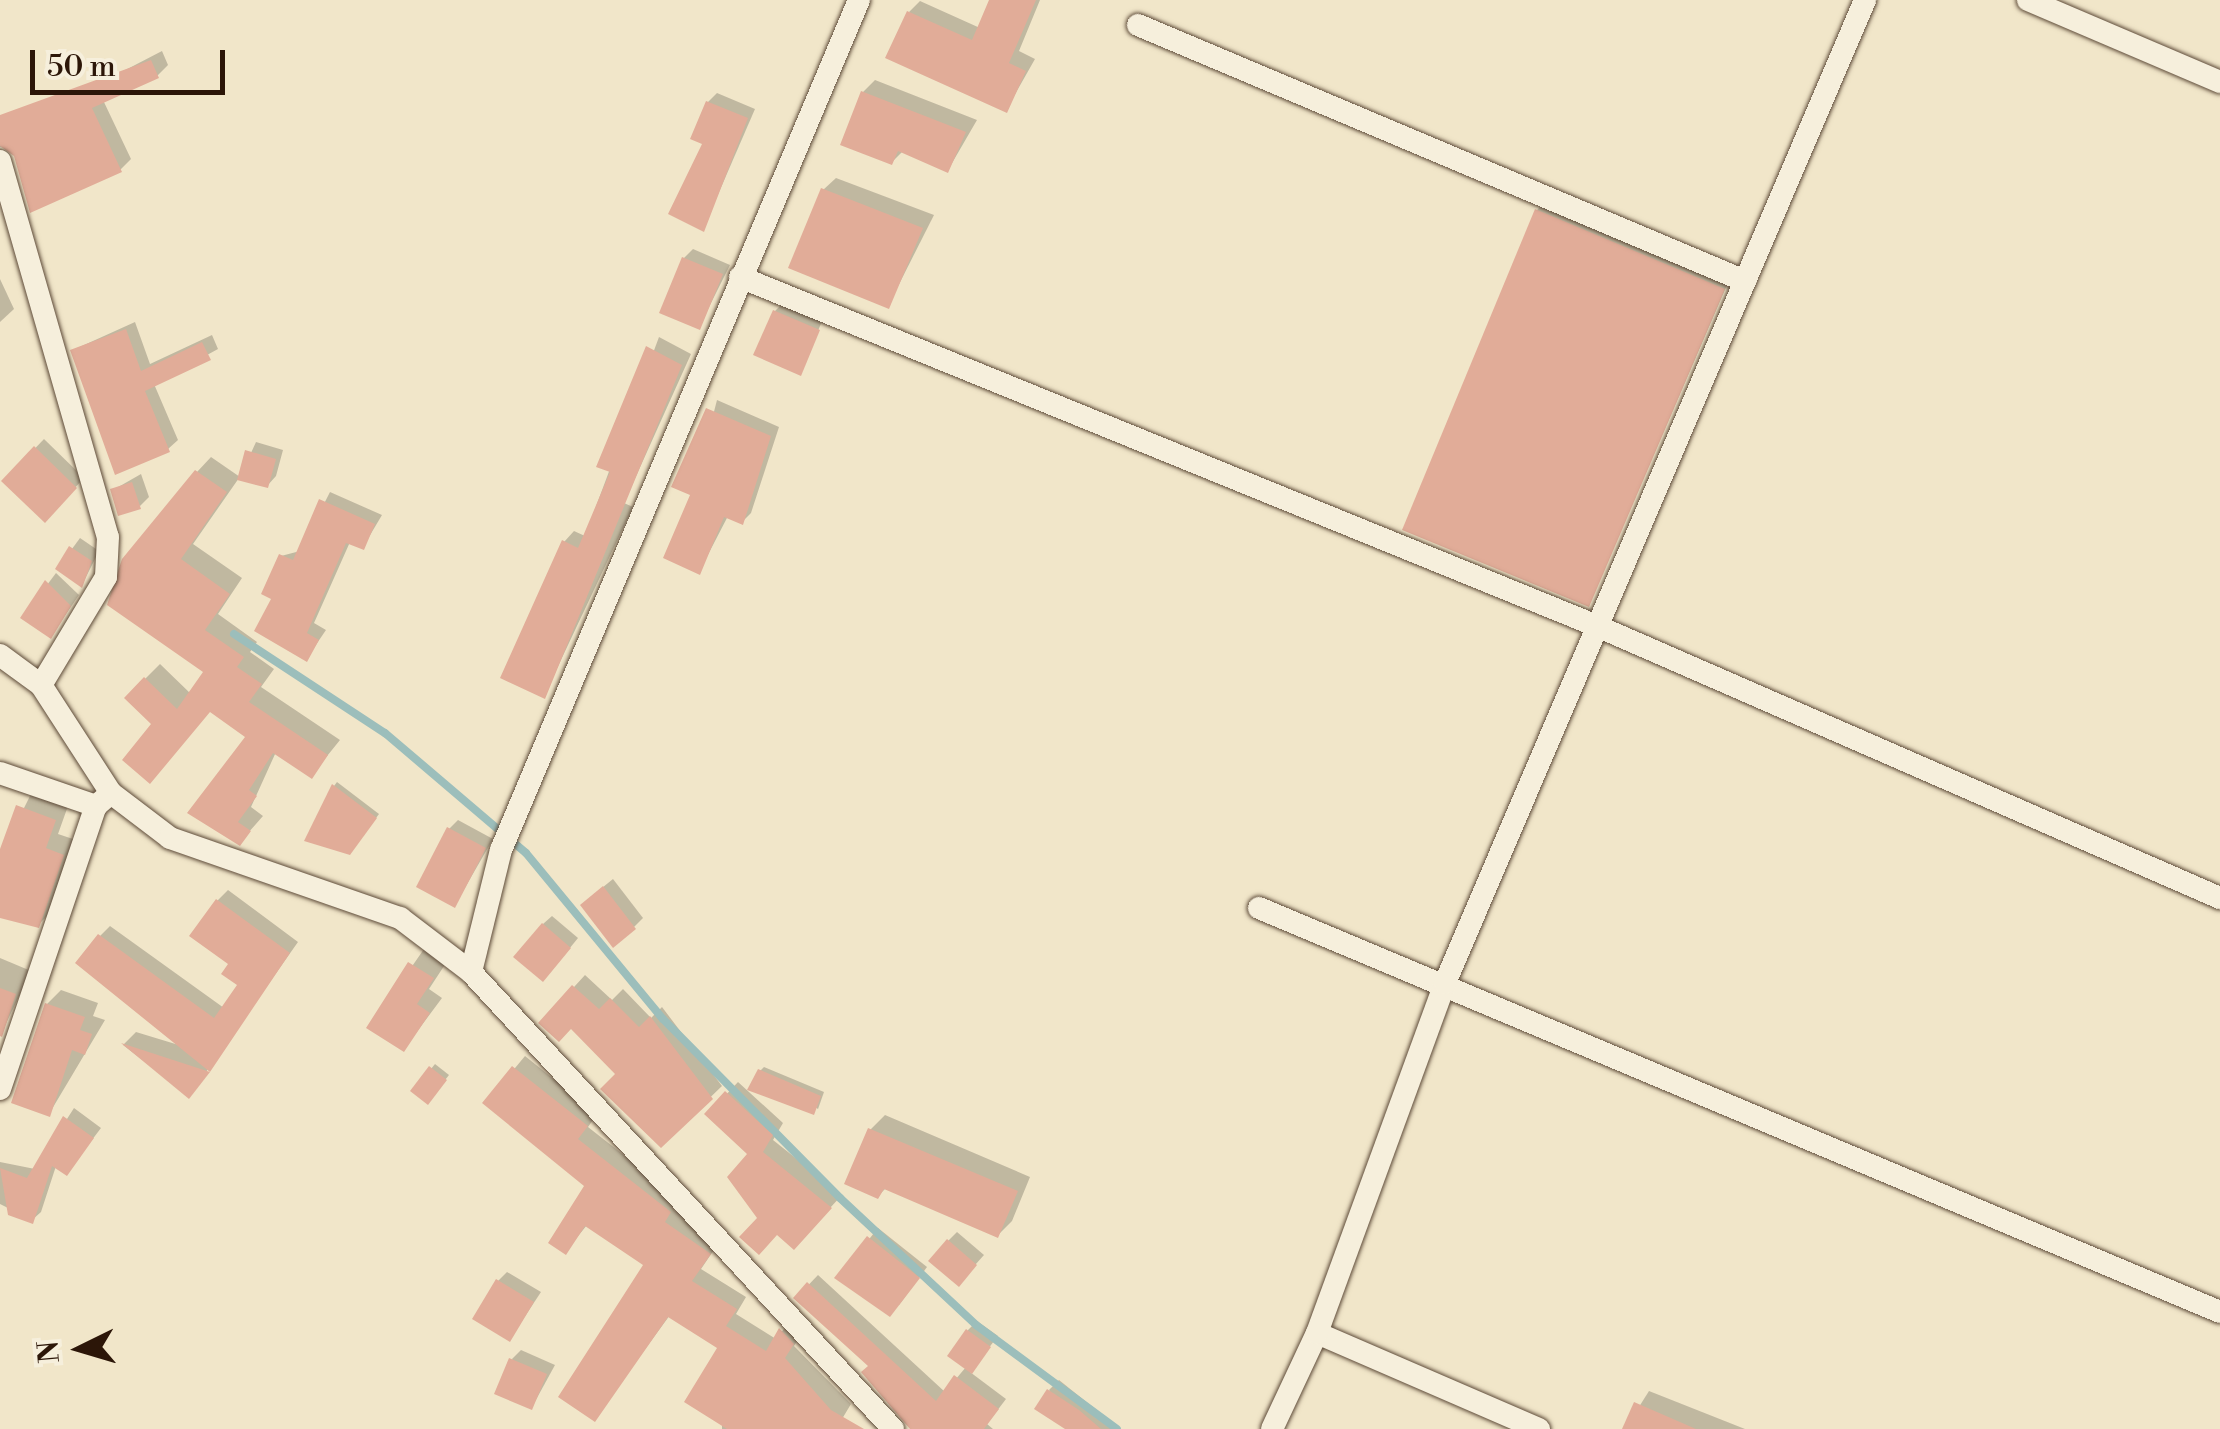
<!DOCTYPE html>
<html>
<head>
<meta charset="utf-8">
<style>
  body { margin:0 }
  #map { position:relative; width:2220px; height:1429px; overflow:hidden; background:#f1e6c9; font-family:"Libre Bodoni",serif }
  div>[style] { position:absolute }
  .shadow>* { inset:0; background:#0003 }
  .stream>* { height:8px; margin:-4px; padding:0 4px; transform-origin:4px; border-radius:4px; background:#9cbebb }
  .building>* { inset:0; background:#e1ac98 }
  .roads { filter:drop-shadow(0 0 2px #5d4a38) drop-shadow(0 0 2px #5d4a38) }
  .street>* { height:22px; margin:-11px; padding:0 11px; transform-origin:11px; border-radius:11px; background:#f6efdc }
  span { translate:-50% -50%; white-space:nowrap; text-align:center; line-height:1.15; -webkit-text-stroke:8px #f6efdc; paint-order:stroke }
  .north { position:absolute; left:30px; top:1299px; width:100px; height:100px; -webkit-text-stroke:8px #f6efdc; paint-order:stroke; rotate:265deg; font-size:28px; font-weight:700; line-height:40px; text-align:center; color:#2c1608 }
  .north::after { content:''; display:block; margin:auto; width:35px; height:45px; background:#2c1608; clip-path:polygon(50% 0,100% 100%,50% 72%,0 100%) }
  .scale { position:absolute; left:30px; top:50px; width:195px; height:45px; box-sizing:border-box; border:5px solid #2c1608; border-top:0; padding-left:12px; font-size:30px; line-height:35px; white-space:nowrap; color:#2c1608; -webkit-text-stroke:8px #f6efdc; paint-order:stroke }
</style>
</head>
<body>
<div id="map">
  <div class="shadow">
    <div style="clip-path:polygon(992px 0,1040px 0,1019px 51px,1035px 59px,1006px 110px,909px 12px,920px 1px,980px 28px)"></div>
    <div style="clip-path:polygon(162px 51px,168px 65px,157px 76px,103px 100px,131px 159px,120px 170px,0 147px,0 135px)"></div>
    <div style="clip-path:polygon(875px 80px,977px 120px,948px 170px,903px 151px,892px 162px,863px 92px)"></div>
    <div style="clip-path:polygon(717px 93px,755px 109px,703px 229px,708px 102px)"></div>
    <div style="clip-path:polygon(836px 178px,934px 215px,888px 306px,823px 190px)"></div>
    <div style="clip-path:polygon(1541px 206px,1727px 285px,1589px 604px,1537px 210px)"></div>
    <div style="clip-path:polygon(693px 249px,730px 265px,699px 327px,684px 258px)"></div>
    <div style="clip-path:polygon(0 279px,14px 309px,0 322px)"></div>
    <div style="clip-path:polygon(784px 302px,823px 319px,800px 373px,775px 311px)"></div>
    <div style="clip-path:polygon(135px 322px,150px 364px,212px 335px,218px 349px,154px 384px,178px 440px,168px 449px,73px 350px)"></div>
    <div style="clip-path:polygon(659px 337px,691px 354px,624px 503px,633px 507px,544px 696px,564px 542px,574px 531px,585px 536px)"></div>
    <div style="clip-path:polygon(717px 400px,779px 427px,751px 513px,742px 522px,728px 516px,699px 572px,693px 493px)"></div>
    <div style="clip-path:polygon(44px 439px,84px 478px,45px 520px,4px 481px)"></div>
    <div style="clip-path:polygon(256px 442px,283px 450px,276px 476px,267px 486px,239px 478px,193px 544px,242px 578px,218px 614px,257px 642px,250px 652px,274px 669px,261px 687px,340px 740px,311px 776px,276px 752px,251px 807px,263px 816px,239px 843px,190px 813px,249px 736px,211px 710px,155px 724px,127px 697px,160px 664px,191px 694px,207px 672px,110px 604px,197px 472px,211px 457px,240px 477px)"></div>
    <div style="clip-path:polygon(141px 474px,149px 497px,140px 506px,113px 490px)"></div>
    <div style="clip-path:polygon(330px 492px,382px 515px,363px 547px,350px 542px,314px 623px,326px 630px,307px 658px,275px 598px,281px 556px,300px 551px)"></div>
    <div style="clip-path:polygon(80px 538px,99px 551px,82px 585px,58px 568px)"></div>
    <div style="clip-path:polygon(56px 573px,79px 595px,51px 636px,23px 617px)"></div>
    <div style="clip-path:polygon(337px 782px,379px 814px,354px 848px,334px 786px)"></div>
    <div style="clip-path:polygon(32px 792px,68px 806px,58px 834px,76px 840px,52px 911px,38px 925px,0 914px,0 856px)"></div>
    <div style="clip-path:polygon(458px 820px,493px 839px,455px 905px,449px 829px)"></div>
    <div style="clip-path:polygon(613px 879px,643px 918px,634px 927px,592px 896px)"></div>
    <div style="clip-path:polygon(228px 890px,298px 942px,189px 1096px,123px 1045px,136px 1032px,182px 1046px,100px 936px,110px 926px,224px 1008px,240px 985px,217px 901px)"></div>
    <div style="clip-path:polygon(552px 916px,578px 938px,552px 970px,543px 924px)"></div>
    <div style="clip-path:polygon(424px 949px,446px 963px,429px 989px,442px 998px,404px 1049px,370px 1027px)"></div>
    <div style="clip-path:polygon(0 958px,31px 971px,1px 1034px,0 1033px)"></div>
    <div style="clip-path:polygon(585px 975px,612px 1000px,623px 989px,651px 1018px,662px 1007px,722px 1086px,661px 1145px,618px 1074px,572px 1026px,542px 1022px)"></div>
    <div style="clip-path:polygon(61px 990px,98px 1003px,93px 1016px,105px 1020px,49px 1114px,47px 1004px)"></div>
    <div style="clip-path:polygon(525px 1056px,597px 1114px,588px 1127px,681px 1200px,674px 1210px,720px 1241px,701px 1269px,746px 1297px,736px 1314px,776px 1339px,792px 1319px,803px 1331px,794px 1346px,851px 1404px,836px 1429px,722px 1429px,721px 1347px,670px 1315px,594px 1419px,647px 1264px,587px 1225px,566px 1251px,588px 1186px,486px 1103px)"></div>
    <div style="clip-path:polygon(435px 1064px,449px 1075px,431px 1098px,413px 1091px)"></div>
    <div style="clip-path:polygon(764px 1067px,824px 1092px,818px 1109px,760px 1071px)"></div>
    <div style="clip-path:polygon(738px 1082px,783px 1123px,773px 1140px,842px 1195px,805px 1235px,760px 1218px,751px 1154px,708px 1114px)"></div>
    <div style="clip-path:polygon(74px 1108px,101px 1128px,67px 1173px,56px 1166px,41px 1212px,32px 1220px,0 1204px,0 1162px,35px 1169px)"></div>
    <div style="clip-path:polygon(885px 1115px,1030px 1177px,1012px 1221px,998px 1235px,886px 1188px,878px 1196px,871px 1129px)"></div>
    <div style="clip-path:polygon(878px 1228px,927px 1267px,899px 1305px,838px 1278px)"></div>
    <div style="clip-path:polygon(957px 1232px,984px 1255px,967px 1274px,948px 1241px)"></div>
    <div style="clip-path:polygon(507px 1272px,541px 1292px,510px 1339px,498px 1281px)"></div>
    <div style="clip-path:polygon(818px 1275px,945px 1392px,966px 1367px,968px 1330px,977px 1321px,998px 1336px,970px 1372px,1006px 1399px,987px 1424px,993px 1429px,914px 1429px,871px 1366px,796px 1298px)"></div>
    <div style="clip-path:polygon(521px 1350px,555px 1365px,532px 1407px,512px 1359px)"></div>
    <div style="clip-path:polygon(1059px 1380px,1120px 1429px,1070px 1429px,1049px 1390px)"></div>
    <div style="clip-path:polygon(1649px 1391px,1745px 1429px,1625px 1429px)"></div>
  </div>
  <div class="stream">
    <div style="left:234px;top:634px;width:181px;rotate:33.3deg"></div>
    <div style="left:385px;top:733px;width:185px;rotate:40.4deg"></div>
    <div style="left:526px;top:853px;width:215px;rotate:50.5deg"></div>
    <div style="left:663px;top:1019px;width:252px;rotate:45.3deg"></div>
    <div style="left:840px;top:1198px;width:186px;rotate:43deg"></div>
    <div style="left:976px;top:1325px;width:175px;rotate:36.4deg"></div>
  </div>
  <div class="building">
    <div style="clip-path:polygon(989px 0,1036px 0,1009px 63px,1026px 71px,1007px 113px,885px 58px,907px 11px,972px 40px)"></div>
    <div style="clip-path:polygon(151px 60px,159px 78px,92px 108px,122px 172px,30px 213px,14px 156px,0 146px,0 115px)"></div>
    <div style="clip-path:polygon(861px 91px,966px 132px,948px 173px,898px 151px,892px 165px,840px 145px)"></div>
    <div style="clip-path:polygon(706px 101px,748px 118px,704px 232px,668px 214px,702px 144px,690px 139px)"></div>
    <div style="clip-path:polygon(821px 188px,923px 228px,889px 309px,788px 268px)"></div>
    <div style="clip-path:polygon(1535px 209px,1725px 289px,1589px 607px,1402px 530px)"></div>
    <div style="clip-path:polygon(682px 257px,723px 274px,700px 330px,659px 313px)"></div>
    <div style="clip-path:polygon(773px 310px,820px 330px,801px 376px,753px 355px)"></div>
    <div style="clip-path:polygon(126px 329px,141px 371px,202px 342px,211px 360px,145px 391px,170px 452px,115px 475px,70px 350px)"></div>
    <div style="clip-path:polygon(646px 346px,682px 365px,545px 699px,500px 678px,562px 540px,578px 548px,610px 472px,596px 467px)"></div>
    <div style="clip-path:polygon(706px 408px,771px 436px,743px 525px,724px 517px,700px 575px,663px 558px,690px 495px,671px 487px)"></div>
    <div style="clip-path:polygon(34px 446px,77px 488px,45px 523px,1px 481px)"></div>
    <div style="clip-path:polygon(245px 450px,276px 459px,268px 488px,237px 480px)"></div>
    <div style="clip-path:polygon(195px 470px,227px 492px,181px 559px,230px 594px,205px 630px,244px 657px,237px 667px,262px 684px,249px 702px,328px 755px,312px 779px,273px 753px,249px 790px,257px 796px,238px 822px,251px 831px,240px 846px,187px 813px,245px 737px,210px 712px,150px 784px,122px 760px,151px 724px,124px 698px,144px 677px,177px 709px,203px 672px,107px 605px,122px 559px)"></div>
    <div style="clip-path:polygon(132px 482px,141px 509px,118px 516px,110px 489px)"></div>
    <div style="clip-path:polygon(319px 499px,375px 524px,364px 550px,346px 543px,307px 633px,319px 640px,307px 662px,254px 631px,271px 599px,261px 594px,279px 554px,293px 560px)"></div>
    <div style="clip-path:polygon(69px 546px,92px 561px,82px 588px,55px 569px)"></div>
    <div style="clip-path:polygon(45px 580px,71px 606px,51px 639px,20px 618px)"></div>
    <div style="clip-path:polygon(332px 784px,377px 818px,350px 855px,304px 841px)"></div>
    <div style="clip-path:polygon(16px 805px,56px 820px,46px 848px,64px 855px,39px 928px,0 918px,0 849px)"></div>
    <div style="clip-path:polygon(447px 827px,486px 848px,455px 908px,416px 887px)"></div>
    <div style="clip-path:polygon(603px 886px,636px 929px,613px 948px,580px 905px)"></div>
    <div style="clip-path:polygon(216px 899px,290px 953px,210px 1072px,75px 963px,98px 934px,214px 1018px,237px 985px,221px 974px,228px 964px,189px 936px)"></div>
    <div style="clip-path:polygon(542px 923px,571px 948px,543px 982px,513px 957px)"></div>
    <div style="clip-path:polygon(408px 962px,434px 978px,417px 1004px,430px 1013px,404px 1052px,366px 1028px)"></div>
    <div style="clip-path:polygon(572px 985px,599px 1009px,610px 998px,639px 1027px,650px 1016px,713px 1099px,661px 1148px,600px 1089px,615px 1074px,571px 1029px,559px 1042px,538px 1023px)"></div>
    <div style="clip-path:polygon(0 988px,16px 994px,2px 1037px,0 1036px)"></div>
    <div style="clip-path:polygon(45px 1003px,85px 1017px,80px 1030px,92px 1034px,85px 1055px,72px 1050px,50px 1117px,11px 1103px)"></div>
    <div style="clip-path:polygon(121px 1043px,210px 1072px,189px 1099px)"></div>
    <div style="clip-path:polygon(429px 1066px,447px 1080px,428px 1105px,410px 1091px)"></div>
    <div style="clip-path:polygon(512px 1066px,588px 1126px,578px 1139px,671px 1212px,665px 1222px,711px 1254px,692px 1281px,737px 1309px,726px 1326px,766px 1351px,779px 1328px,794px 1344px,785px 1358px,831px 1410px,864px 1429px,727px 1429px,684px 1402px,717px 1348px,668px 1317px,595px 1422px,558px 1397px,643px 1265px,585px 1226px,566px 1255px,548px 1243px,584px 1186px,482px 1103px)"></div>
    <div style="clip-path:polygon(758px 1069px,821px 1096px,814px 1115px,747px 1090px)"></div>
    <div style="clip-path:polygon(725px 1091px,773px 1135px,763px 1152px,832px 1208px,794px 1250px,777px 1235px,759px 1255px,739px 1237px,757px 1218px,727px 1177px,747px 1154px,704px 1114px)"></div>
    <div style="clip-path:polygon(63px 1116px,94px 1138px,67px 1176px,52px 1166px,33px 1224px,8px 1215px,0 1168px,27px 1178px)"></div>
    <div style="clip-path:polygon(868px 1128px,1018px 1191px,998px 1238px,884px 1189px,878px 1199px,844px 1184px)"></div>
    <div style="clip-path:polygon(867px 1236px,920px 1278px,890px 1317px,834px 1278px)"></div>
    <div style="clip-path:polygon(947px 1239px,977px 1265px,959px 1287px,928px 1261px)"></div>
    <div style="clip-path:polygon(496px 1279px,534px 1302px,510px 1342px,472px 1319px)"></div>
    <div style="clip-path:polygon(807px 1282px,936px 1401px,954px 1375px,999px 1409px,984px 1429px,910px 1429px,861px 1372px,868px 1366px,793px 1298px)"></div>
    <div style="clip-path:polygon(966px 1329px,991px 1347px,972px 1374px,947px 1356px)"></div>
    <div style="clip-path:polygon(509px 1358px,547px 1374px,532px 1410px,494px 1394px)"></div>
    <div style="clip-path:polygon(1047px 1389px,1079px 1410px,1101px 1429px,1065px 1429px,1034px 1409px)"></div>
    <div style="clip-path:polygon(1634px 1402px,1696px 1429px,1622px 1429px)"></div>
  </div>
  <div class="roads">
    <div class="street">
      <div style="left:2028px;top:0;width:209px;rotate:23.1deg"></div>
      <div style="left:1138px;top:25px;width:659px;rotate:22.87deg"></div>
      <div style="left:0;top:161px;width:391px;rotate:74deg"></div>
      <div style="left:108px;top:537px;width:40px;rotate:92.9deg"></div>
      <div style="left:106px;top:577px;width:126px;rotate:121deg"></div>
      <div style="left:740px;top:277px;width:925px;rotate:22.16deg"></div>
      <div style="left:1597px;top:626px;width:680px;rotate:23.59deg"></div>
      <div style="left:0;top:655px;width:51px;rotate:36.2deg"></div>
      <div style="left:41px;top:685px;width:129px;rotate:57.1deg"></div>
      <div style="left:111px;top:793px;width:74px;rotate:37.3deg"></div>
      <div style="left:170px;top:838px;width:244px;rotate:19.2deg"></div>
      <div style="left:400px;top:918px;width:89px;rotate:37.3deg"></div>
      <div style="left:471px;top:972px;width:622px;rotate:47.28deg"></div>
      <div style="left:0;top:773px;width:102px;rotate:19deg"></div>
      <div style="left:1259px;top:908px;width:1042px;rotate:22.8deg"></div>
      <div style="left:471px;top:972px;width:126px;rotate:-76.2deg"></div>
      <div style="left:501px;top:850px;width:922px;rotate:-67.16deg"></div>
      <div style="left:0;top:1089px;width:299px;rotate:-71.3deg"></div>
      <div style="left:96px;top:806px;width:20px;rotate:-41deg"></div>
      <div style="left:1317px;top:1333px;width:242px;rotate:23.4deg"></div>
      <div style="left:1272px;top:1429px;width:106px;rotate:-64.9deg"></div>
      <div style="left:1317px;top:1333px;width:373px;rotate:-69.9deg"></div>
      <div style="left:1445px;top:983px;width:1069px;rotate:-66.86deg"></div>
    </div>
  </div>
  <div class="north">N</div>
  <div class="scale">50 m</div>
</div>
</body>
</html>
